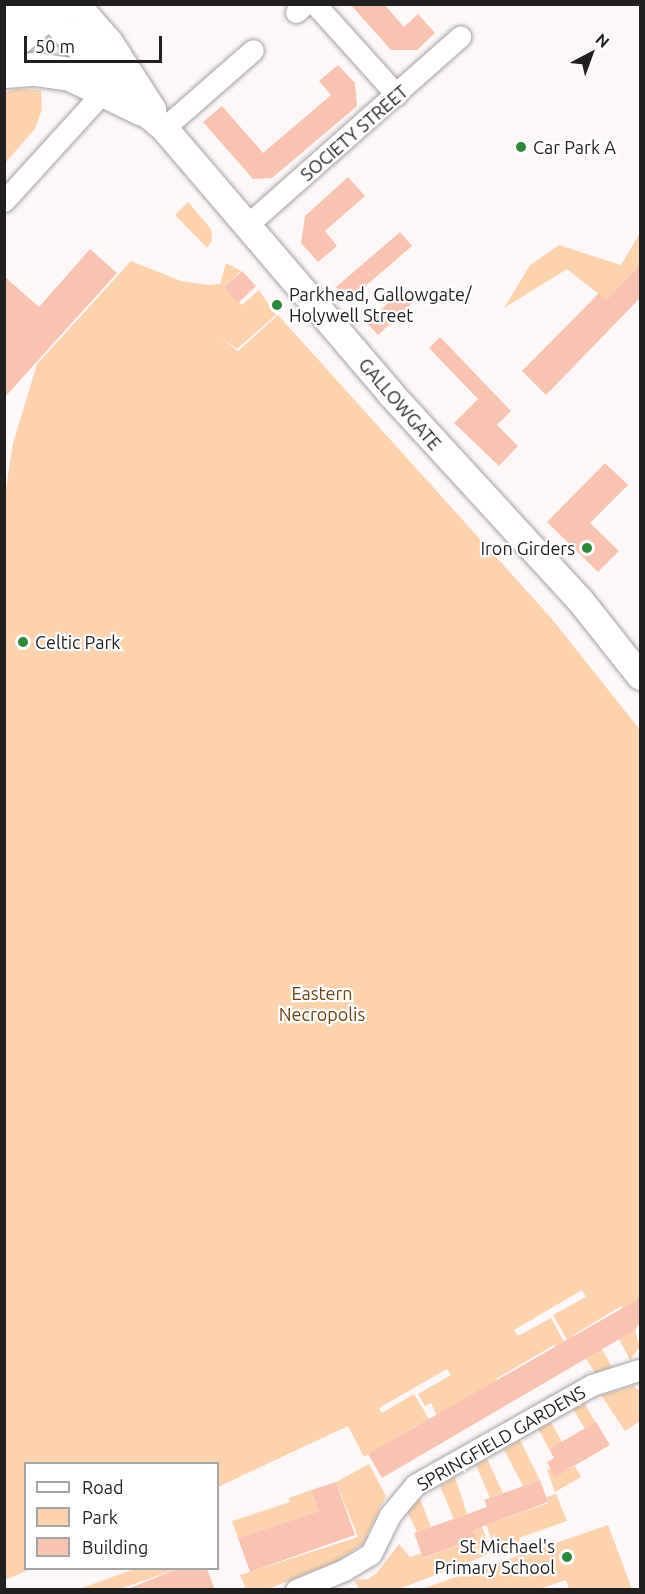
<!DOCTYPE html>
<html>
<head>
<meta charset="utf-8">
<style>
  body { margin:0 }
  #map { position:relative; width:645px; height:1594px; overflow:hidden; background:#fef7f8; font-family:Ubuntu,sans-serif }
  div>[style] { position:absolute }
  .green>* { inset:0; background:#fcd3ad }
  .building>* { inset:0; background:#f9c3b2 }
  .roads { filter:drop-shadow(0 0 2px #a7a1a1) drop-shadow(0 0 2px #a7a1a1) }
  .minor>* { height:21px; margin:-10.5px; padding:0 10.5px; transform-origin:10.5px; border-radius:10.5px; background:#fff }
  .tertiary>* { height:27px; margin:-13.5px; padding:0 13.5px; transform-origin:13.5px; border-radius:13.5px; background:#fff }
  .primary>* { height:33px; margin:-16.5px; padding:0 16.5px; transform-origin:16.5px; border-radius:16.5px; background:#fff }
  .dots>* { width:16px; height:16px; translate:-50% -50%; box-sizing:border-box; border:3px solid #fff; border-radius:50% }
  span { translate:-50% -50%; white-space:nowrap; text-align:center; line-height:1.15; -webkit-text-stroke:4.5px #fff; paint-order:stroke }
  .street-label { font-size:18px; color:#211f1f }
  .poi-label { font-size:18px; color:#211f1f }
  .left { translate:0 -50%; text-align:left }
  .right { translate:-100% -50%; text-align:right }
  .park-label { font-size:18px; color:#6e4414 }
  .frame { position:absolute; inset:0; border:6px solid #211f1f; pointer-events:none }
  .legend { position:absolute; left:24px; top:1462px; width:195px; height:108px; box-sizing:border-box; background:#fff; border:2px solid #a6a5a5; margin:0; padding:8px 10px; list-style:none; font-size:18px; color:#211f1f }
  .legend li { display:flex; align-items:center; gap:12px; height:30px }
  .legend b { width:30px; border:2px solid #a6a5a5 }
  .north { position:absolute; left:561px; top:24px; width:60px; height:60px; -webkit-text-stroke:4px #fff; paint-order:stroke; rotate:41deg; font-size:16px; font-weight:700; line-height:24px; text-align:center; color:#211f1f }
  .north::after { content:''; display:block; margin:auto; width:21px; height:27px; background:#211f1f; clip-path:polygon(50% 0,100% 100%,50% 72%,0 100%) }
  .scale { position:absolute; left:24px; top:36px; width:138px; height:27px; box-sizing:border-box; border:3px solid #211f1f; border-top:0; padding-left:8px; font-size:18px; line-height:21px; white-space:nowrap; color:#211f1f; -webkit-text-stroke:4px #fff; paint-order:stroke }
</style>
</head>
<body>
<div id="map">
  <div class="green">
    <div style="clip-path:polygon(17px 89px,41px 90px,42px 109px,35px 129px,5px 163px,5px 92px)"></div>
    <div style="clip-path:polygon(188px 202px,211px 229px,212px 241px,207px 248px,175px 215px)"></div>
    <div style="clip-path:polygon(640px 233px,640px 265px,606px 300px,567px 269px,504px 308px,530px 265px,559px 245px,621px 265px)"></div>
    <div style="clip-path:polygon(131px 261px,181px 281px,208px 285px,220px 284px,226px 263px,241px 271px,224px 287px,242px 305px,259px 290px,276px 315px,237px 349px,217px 335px,238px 351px,278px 315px,552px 619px,640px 730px,640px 1307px,627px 1315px,621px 1306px,572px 1336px,575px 1342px,570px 1345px,553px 1315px,586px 1297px,582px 1290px,514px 1330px,518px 1336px,551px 1318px,567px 1347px,558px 1352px,554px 1345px,496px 1379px,504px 1394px,437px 1415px,431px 1403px,425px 1406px,418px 1394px,451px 1375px,447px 1369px,379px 1408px,382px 1413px,414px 1394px,431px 1422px,420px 1428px,418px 1425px,364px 1457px,348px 1426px,218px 1487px,218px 1464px,26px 1464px,26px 1568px,31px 1569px,5px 1580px,5px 495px,13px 443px,37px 364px)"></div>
    <div style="clip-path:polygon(635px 1330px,640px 1347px,630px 1360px,619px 1339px)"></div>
    <div style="clip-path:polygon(602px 1349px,612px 1367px,595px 1373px,586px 1359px)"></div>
    <div style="clip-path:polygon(633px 1386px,640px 1391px,640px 1421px,625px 1431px,601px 1395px)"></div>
    <div style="clip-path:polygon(584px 1403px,596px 1423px,585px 1429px,573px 1409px)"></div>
    <div style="clip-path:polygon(551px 1422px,562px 1442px,549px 1449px,538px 1429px)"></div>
    <div style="clip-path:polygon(520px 1440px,540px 1480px,523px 1486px,504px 1450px)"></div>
    <div style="clip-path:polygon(487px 1459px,503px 1493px,490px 1498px,476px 1465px)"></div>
    <div style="clip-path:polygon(369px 1464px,386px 1496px,363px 1544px,336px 1562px,268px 1589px,246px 1589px,240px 1575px,358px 1537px,336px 1482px)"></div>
    <div style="clip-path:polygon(558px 1465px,563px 1472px,575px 1466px,581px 1477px,555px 1492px,547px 1470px)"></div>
    <div style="clip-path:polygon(455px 1477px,467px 1514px,454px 1519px,440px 1486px)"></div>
    <div style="clip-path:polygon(311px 1490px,319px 1511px,238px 1538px,232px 1521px,290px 1502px,289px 1498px)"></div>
    <div style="clip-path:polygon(556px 1494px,567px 1521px,519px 1538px,520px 1543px,496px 1552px,486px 1525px,548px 1503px,546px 1497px)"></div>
    <div style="clip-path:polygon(420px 1499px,431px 1527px,417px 1532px,407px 1511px)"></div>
    <div style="clip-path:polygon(478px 1516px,492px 1553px,399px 1589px,359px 1589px,354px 1580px,368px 1579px,376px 1574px,399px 1544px,410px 1557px,422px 1553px,424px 1558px,476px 1538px,470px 1520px)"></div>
    <div style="clip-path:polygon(608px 1525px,632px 1589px,569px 1589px,566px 1580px,540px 1589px,421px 1589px)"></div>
    <div style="clip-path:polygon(137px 1568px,177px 1569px,120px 1589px,79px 1589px)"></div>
  </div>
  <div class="building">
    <div style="clip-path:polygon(350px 4px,384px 4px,404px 27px,418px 14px,435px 33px,417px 50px,391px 50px)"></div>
    <div style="clip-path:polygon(338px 65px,355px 83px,357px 106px,272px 178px,253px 179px,203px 122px,222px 106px,263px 153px,331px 95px,319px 81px)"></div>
    <div style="clip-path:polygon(348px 177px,365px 196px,325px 231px,337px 246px,318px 262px,301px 243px,305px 216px)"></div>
    <div style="clip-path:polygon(400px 232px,412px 246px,348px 301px,336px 287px)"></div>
    <div style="clip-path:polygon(90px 249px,117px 273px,4px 398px,4px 276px,39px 307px)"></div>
    <div style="clip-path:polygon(640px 265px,640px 298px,546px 395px,522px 371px,599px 293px,606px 300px)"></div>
    <div style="clip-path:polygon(242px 271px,256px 286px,238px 303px,224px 287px)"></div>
    <div style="clip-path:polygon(401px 291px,412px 303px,378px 335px,367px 323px)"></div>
    <div style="clip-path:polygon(440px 337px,511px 411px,497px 425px,518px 446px,499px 466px,454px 423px,478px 399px,429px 348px)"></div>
    <div style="clip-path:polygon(605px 463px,628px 485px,590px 523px,619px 551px,598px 572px,547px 522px)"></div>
    <div style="clip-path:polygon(640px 1298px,640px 1323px,635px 1330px,382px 1478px,368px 1454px)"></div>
    <div style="clip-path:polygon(596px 1422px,610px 1445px,555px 1477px,547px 1462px,554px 1458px,549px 1449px)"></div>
    <div style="clip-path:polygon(540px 1480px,548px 1502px,473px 1530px,476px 1538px,423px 1558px,414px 1533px,487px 1507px,484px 1500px)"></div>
    <div style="clip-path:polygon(336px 1482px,355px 1535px,250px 1572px,238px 1538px,319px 1511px,311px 1490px)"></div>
    <div style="clip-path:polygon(177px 1569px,207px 1569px,215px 1590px,125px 1590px)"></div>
  </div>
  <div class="roads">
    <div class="minor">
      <div style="left:315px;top:4px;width:122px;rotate:48deg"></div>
      <div style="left:296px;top:12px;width:12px;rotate:-42deg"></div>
      <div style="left:164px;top:128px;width:118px;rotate:-41.2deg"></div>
      <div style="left:4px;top:201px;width:149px;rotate:-47.7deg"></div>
      <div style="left:246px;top:226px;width:286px;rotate:-41.5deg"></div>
      <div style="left:296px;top:1590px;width:52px;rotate:-22.6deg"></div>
      <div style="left:344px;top:1570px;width:31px;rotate:-31deg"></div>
      <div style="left:371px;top:1554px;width:43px;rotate:-64deg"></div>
      <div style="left:390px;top:1515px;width:39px;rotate:-50deg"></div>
      <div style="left:415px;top:1485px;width:203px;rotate:-29.5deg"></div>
      <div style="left:592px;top:1385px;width:49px;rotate:-17.7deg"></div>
    </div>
    <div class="tertiary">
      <div style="left:39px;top:4px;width:113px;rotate:47.1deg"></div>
      <div style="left:116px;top:87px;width:63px;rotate:40.5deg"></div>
      <div style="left:164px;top:128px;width:348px;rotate:49.5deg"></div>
      <div style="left:390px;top:393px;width:280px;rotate:47.5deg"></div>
      <div style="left:579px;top:599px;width:98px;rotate:51.6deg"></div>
      <div style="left:76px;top:4px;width:50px;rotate:49deg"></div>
      <div style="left:109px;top:42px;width:80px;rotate:57.3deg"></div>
    </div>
    <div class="primary">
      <div style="left:4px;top:12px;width:12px;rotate:-42deg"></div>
      <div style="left:4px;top:49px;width:70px;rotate:-39.8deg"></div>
      <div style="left:4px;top:71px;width:31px;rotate:-4deg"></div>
      <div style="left:35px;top:69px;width:35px;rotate:8deg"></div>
      <div style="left:70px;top:74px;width:80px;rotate:25.9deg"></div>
    </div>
  </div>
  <div class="dots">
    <div style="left:521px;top:147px;background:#2d8839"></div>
    <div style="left:277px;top:305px;background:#2d8839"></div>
    <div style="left:587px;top:548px;background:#2d8839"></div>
    <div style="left:23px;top:642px;background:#2d8839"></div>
    <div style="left:567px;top:1557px;background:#2d8839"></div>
  </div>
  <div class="street-label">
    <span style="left:354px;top:133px;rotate:-41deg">SOCIETY STREET</span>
    <span style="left:400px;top:404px;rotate:49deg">GALLOWGATE</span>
    <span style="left:501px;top:1438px;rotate:-30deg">SPRINGFIELD GARDENS</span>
  </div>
  <div class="poi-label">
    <span class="left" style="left:533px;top:147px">Car Park A</span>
    <span class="left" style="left:289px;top:305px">Parkhead, Gallowgate/<br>Holywell Street</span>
    <span class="right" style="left:575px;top:548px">Iron Girders</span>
    <span class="left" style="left:35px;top:642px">Celtic Park</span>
    <span class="right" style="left:555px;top:1557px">St Michael's<br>Primary School</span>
  </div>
  <div class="park-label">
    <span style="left:322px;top:1004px">Eastern<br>Necropolis</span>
  </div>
  <div class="frame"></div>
  <ul class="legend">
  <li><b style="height:8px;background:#fff"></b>Road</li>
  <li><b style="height:16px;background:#fcd3ad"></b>Park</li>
  <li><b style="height:16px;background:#f9c3b2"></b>Building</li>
  </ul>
  <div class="north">N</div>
  <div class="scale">50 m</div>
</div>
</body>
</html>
